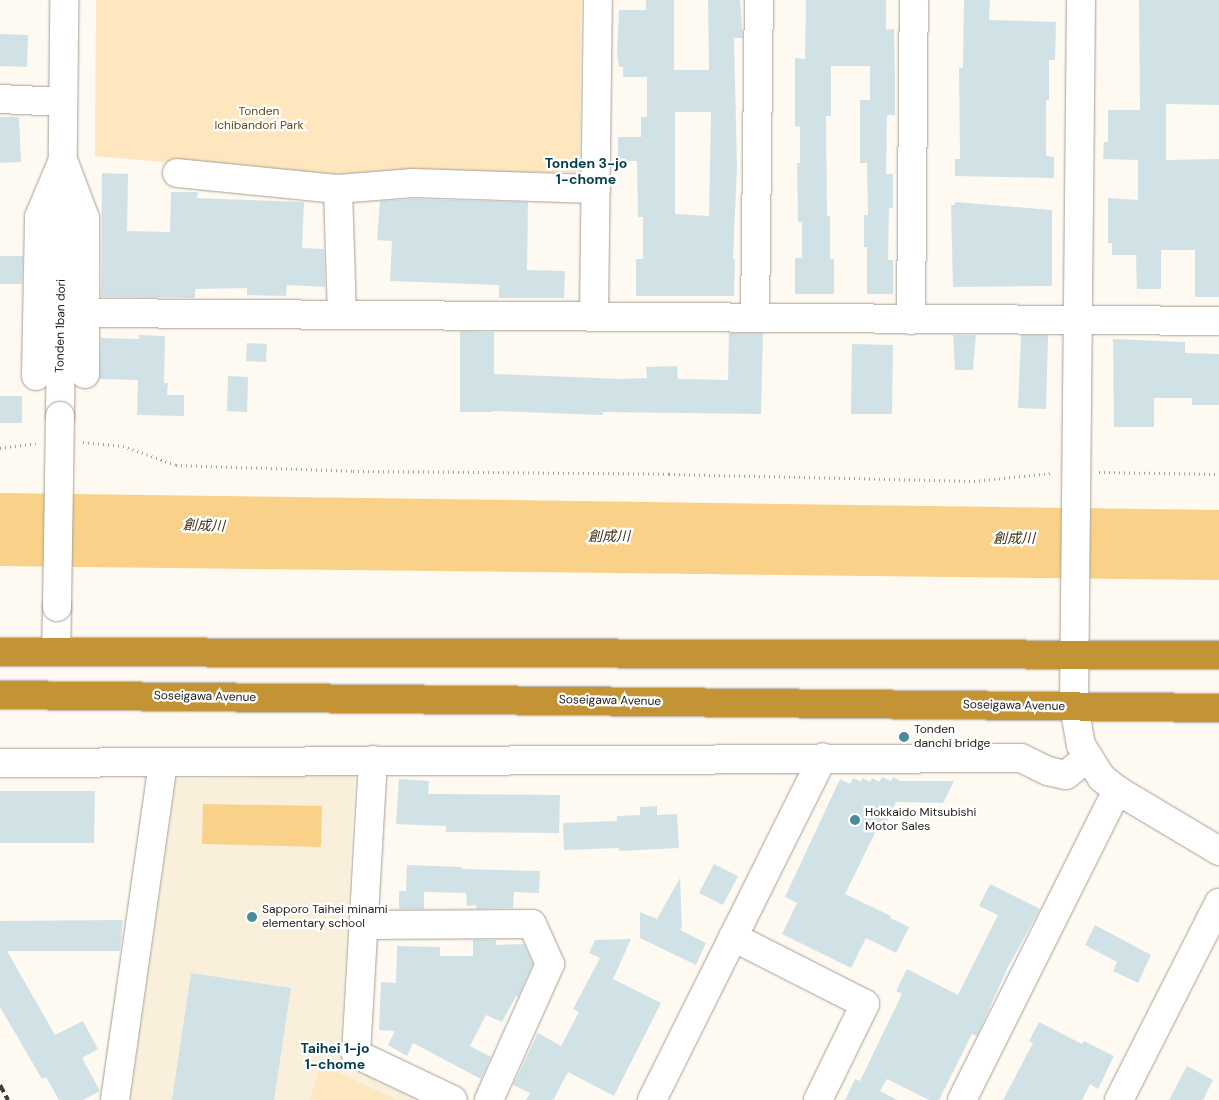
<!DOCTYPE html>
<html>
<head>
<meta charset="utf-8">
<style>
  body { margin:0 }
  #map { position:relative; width:1219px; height:1100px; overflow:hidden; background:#fef9f1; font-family:"DM Sans","Noto Sans JP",sans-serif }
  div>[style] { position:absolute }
  .built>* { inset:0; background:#faefda }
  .green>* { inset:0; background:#fee6be }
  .water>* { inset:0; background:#fad188 }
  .building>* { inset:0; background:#d1e2e7 }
  .path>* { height:3px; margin-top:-1.5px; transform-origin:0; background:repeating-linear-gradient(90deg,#a4a099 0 1px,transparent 0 5px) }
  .roads { filter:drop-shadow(0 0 1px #a69f92) drop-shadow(0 0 1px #a69f92) }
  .minor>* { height:28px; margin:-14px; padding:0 14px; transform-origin:14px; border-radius:14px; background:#fff }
  .highway>* { height:28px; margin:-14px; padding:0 14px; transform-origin:14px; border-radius:14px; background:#c49434 }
  .rail>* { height:4px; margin-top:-2px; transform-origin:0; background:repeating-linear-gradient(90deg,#413e39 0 8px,transparent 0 12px) }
  .bridges { filter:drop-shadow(0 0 1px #a69f92) drop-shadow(0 0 1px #a69f92) }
  .minor-bridge>* { height:28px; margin:-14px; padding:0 14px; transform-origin:14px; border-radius:14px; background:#fff }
  .dots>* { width:14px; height:14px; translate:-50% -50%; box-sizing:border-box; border:2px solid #fff; border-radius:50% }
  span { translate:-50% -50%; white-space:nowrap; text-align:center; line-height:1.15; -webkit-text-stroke:4.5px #fff; paint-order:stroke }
  .park-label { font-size:12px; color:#664b12 }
  .street-label { font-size:12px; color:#201d19 }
  .poi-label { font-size:12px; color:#201d19 }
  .left { translate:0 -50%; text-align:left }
  .neighbourhood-label { font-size:14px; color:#003e4a; font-weight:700 }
  .water-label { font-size:14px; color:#423211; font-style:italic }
</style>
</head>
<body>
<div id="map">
  <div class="built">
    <div style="clip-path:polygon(355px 775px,340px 1055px,434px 1100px,130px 1100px,176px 779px)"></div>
  </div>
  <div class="green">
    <div style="clip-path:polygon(96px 0,581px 0,580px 172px,300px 174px,95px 156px)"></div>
    <div style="clip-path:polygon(321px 1064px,396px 1100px,310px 1100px)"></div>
  </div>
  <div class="water">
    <div style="clip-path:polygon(0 493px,1219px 510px,1219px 580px,0 566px)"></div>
    <div style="clip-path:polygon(203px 804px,322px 806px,321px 847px,202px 844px)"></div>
  </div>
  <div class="building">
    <div style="clip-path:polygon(evenodd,646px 0,674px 0,674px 70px,709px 70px,708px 0,740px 0,743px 38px,734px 38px,737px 167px,733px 259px,735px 259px,734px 296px,636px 296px,636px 259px,643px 259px,643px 217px,638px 217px,637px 161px,618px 161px,618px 137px,641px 137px,641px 117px,647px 117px,647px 77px,623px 77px,623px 67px,619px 67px,617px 54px,619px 10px,646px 10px,646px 0,675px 112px,711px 112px,709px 216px,675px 214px,675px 112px)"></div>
    <div style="clip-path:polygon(806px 0,886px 0,886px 30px,894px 29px,895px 76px,895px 115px,887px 115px,886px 174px,893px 174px,893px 208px,889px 208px,888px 260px,893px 260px,893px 294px,867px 294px,867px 247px,864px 247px,864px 215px,868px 215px,867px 163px,860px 163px,860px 100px,870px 100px,870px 66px,831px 66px,831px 116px,826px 116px,827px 216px,830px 216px,830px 259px,834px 259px,834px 294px,795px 294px,795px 258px,802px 258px,802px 222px,798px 222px,797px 163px,800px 163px,800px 127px,795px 126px,795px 58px,805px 59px)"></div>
    <div style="clip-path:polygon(964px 0,990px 0,989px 20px,1056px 22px,1055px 60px,1049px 60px,1049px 100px,1046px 100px,1046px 156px,1054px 157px,1054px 178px,955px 176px,955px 159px,960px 159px,959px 68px,963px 68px)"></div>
    <div style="clip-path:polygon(1139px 0,1219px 0,1219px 105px,1166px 104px,1166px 160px,1219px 159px,1219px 297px,1195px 297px,1195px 250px,1161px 250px,1161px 289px,1137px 289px,1136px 255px,1112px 255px,1112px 243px,1108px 243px,1108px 198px,1138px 200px,1138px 160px,1103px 159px,1104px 142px,1108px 142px,1108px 110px,1140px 110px)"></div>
    <div style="clip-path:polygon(0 34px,28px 35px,27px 67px,0 66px)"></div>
    <div style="clip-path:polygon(0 117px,19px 117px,21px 162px,0 163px)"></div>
    <div style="clip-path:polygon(102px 173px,128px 174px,127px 231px,170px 232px,171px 192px,198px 192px,197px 198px,304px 202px,302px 248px,324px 249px,325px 287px,287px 285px,286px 296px,247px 295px,247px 288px,195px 289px,195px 298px,101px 297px)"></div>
    <div style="clip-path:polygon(413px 199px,528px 202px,527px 270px,565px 271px,564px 298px,499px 298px,499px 285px,390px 281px,392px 241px,377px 240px,380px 201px)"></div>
    <div style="clip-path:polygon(955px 202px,1052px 210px,1052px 286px,953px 287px,951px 205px,955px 205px)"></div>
    <div style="clip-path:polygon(0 256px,23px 256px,22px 284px,0 284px)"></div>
    <div style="clip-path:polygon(460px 331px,494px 332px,494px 374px,621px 379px,647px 378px,646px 367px,677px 366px,678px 379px,728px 380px,729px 333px,763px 333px,761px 414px,603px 412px,603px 415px,493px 411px,493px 412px,460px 412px)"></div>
    <div style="clip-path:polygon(139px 335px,165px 336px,164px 383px,168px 383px,167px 395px,184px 395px,184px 416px,137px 415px,138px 380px,99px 379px,101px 338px,139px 339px)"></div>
    <div style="clip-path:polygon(953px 335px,976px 335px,973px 370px,955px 370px)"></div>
    <div style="clip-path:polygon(1021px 335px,1048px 335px,1046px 409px,1018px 408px)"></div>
    <div style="clip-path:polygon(1113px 339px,1185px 342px,1185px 353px,1219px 354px,1219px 405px,1192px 405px,1192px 398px,1154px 398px,1154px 427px,1114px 427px)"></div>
    <div style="clip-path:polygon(247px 343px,267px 344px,266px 362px,246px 361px)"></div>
    <div style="clip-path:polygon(852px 344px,893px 345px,892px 414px,851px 414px)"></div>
    <div style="clip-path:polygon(228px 376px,248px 377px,247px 412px,227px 411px)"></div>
    <div style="clip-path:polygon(0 396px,22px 396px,22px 423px,0 423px)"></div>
    <div style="clip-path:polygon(882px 777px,891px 781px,893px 777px,900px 781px,954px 781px,943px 803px,896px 802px,886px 824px,879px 825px,845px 894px,891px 916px,890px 918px,909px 927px,896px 953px,866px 938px,851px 968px,782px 934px,797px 903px,785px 897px,840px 779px,850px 784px,853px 778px,861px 782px,862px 778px,870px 782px,872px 778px,879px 782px)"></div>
    <div style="clip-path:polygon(399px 779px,429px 781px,428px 794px,560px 795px,559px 833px,446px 832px,446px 826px,396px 824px)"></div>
    <div style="clip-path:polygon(0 791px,95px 791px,94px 843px,0 843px)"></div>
    <div style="clip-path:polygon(657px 806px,657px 815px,677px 814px,679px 848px,619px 851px,619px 848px,564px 850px,563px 823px,617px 821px,617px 816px,640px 815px,640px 807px)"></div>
    <div style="clip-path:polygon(714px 864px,738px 876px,723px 905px,699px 893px)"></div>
    <div style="clip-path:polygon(407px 865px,462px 867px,462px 869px,540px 871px,539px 893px,514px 892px,513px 908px,477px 909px,476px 905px,467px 906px,466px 893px,424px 892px,424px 909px,399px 909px,399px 891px,406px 891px)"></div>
    <div style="clip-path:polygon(680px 878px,682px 927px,680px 930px,706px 943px,696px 965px,640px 938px,640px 912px,657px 919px)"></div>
    <div style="clip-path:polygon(990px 884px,1040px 909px,1007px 969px,977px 1036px,972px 1034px,939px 1100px,929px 1100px,887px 1079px,880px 1091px,897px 1100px,845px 1100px,855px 1079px,860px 1081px,902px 994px,896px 991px,907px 969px,958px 995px,998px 915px,979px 906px)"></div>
    <div style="clip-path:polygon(123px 920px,120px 951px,7px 951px,55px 1035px,83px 1021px,98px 1049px,82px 1058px,100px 1091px,83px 1100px,59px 1100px,46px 1077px,42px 1079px,0 1007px,0 921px)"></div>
    <div style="clip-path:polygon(1095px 925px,1151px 955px,1138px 983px,1113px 971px,1117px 962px,1085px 945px)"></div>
    <div style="clip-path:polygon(631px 939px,613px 979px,661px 1003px,614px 1096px,568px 1072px,553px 1100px,526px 1100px,530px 1093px,513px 1085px,538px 1033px,561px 1046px,579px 1012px,573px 1009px,600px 958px,589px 953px,595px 940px)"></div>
    <div style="clip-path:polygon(473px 940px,496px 940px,496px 945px,524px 944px,533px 964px,518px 997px,516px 996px,502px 1022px,486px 1015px,470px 1046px,491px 1057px,481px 1079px,413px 1043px,407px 1056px,388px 1045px,395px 1031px,379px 1030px,381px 982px,396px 983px,397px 946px,440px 947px,440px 956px,473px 956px)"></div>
    <div style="clip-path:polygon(191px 973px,291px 988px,274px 1100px,172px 1100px)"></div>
    <div style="clip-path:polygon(1039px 1022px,1082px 1044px,1084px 1041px,1114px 1056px,1098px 1089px,1090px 1084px,1082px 1100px,1003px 1100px,1033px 1043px,1029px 1041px)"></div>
    <div style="clip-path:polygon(1187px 1066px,1213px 1080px,1203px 1100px,1169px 1100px)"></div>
  </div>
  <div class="path">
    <div style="left:83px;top:442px;width:40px;rotate:5.7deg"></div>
    <div style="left:123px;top:446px;width:56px;rotate:19.7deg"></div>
    <div style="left:176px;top:465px;width:177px;rotate:1.9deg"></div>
    <div style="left:353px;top:471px;width:316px;rotate:0.5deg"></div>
    <div style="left:669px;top:474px;width:305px;rotate:1.3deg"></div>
    <div style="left:974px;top:481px;width:78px;rotate:-5.9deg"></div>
    <div style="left:0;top:448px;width:36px;rotate:-8deg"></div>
    <div style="left:1099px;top:472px;width:120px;rotate:1deg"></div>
  </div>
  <div class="roads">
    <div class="minor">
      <div style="left:1081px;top:0;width:706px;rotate:90.57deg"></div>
      <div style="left:1074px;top:706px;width:40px;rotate:80deg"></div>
      <div style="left:1081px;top:745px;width:39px;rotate:58deg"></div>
      <div style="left:1102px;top:778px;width:19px;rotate:39deg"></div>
      <div style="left:1117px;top:790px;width:119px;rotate:30.9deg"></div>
      <div style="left:0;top:99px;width:63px;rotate:2.7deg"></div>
      <div style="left:177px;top:173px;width:162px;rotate:5.7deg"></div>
      <div style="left:338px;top:189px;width:126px;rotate:88.2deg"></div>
      <div style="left:338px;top:189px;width:75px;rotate:-4.6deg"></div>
      <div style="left:413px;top:183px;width:183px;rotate:1.9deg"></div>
      <div style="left:85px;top:313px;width:1134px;rotate:0.4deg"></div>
      <div style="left:594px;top:315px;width:315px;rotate:-89.3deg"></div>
      <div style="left:755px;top:318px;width:318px;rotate:-89.3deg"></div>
      <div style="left:911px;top:320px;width:320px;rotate:-89.5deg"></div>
      <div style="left:36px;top:376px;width:159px;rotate:-88.9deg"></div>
      <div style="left:39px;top:217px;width:62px;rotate:-67.2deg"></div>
      <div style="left:63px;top:160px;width:62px;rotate:69.2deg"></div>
      <div style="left:85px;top:218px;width:156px;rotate:90deg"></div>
      <div style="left:60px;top:416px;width:416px;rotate:-89.4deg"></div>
      <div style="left:56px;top:652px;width:45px;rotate:-88.7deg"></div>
      <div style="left:373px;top:760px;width:294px;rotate:93.3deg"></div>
      <div style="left:356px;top:1054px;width:107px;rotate:25.4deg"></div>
      <div style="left:0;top:763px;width:1021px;rotate:-0.28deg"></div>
      <div style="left:1021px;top:758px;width:30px;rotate:26deg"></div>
      <div style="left:1048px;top:771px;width:18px;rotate:13deg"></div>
      <div style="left:1066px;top:775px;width:27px;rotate:-39deg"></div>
      <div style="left:363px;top:925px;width:169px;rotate:-0.3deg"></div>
      <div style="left:532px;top:924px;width:44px;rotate:65.8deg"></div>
      <div style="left:550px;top:964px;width:149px;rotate:114.2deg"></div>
      <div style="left:733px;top:937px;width:148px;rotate:26.9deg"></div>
      <div style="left:865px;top:1004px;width:107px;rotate:116.1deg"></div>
      <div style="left:115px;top:1100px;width:341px;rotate:-81.9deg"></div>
      <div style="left:652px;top:1100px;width:383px;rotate:-63.5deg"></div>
      <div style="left:962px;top:1100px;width:347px;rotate:-63.4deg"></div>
      <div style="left:1119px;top:1100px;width:221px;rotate:-63.1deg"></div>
    </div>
    <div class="highway">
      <div style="left:0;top:652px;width:1219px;rotate:0.14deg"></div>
      <div style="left:0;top:695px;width:1219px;rotate:0.61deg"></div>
    </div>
  </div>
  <div class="rail">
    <div style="left:0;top:1085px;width:17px;rotate:62deg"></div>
  </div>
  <div class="bridges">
    <div class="minor-bridge">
      <div style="left:57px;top:607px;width:191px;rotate:-89.1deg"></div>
    </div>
  </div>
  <div class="dots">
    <div style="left:904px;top:737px;background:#498b9c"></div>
    <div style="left:855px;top:820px;background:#498b9c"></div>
    <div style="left:252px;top:917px;background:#498b9c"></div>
  </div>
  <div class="park-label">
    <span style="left:259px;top:119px">Tonden<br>Ichibandori Park</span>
  </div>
  <div class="street-label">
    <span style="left:61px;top:326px;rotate:-89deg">Tonden 1ban dori</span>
    <span style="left:205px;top:697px;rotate:1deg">Soseigawa Avenue</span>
    <span style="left:610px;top:701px;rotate:1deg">Soseigawa Avenue</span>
    <span style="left:1014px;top:706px;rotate:1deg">Soseigawa Avenue</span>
  </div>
  <div class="poi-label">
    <span class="left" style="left:914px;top:737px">Tonden<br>danchi bridge</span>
    <span class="left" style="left:865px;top:820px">Hokkaido Mitsubishi<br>Motor Sales</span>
    <span class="left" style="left:262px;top:917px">Sapporo Taihei minami<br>elementary school</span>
  </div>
  <div class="neighbourhood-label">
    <span style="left:586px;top:171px">Tonden 3-jo<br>1-chome</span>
    <span style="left:335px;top:1056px">Taihei 1-jo<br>1-chome</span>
  </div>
  <div class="water-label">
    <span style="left:204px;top:525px;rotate:2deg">創成川</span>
    <span style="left:609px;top:536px">創成川</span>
    <span style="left:1014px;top:538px">創成川</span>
  </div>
</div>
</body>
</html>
